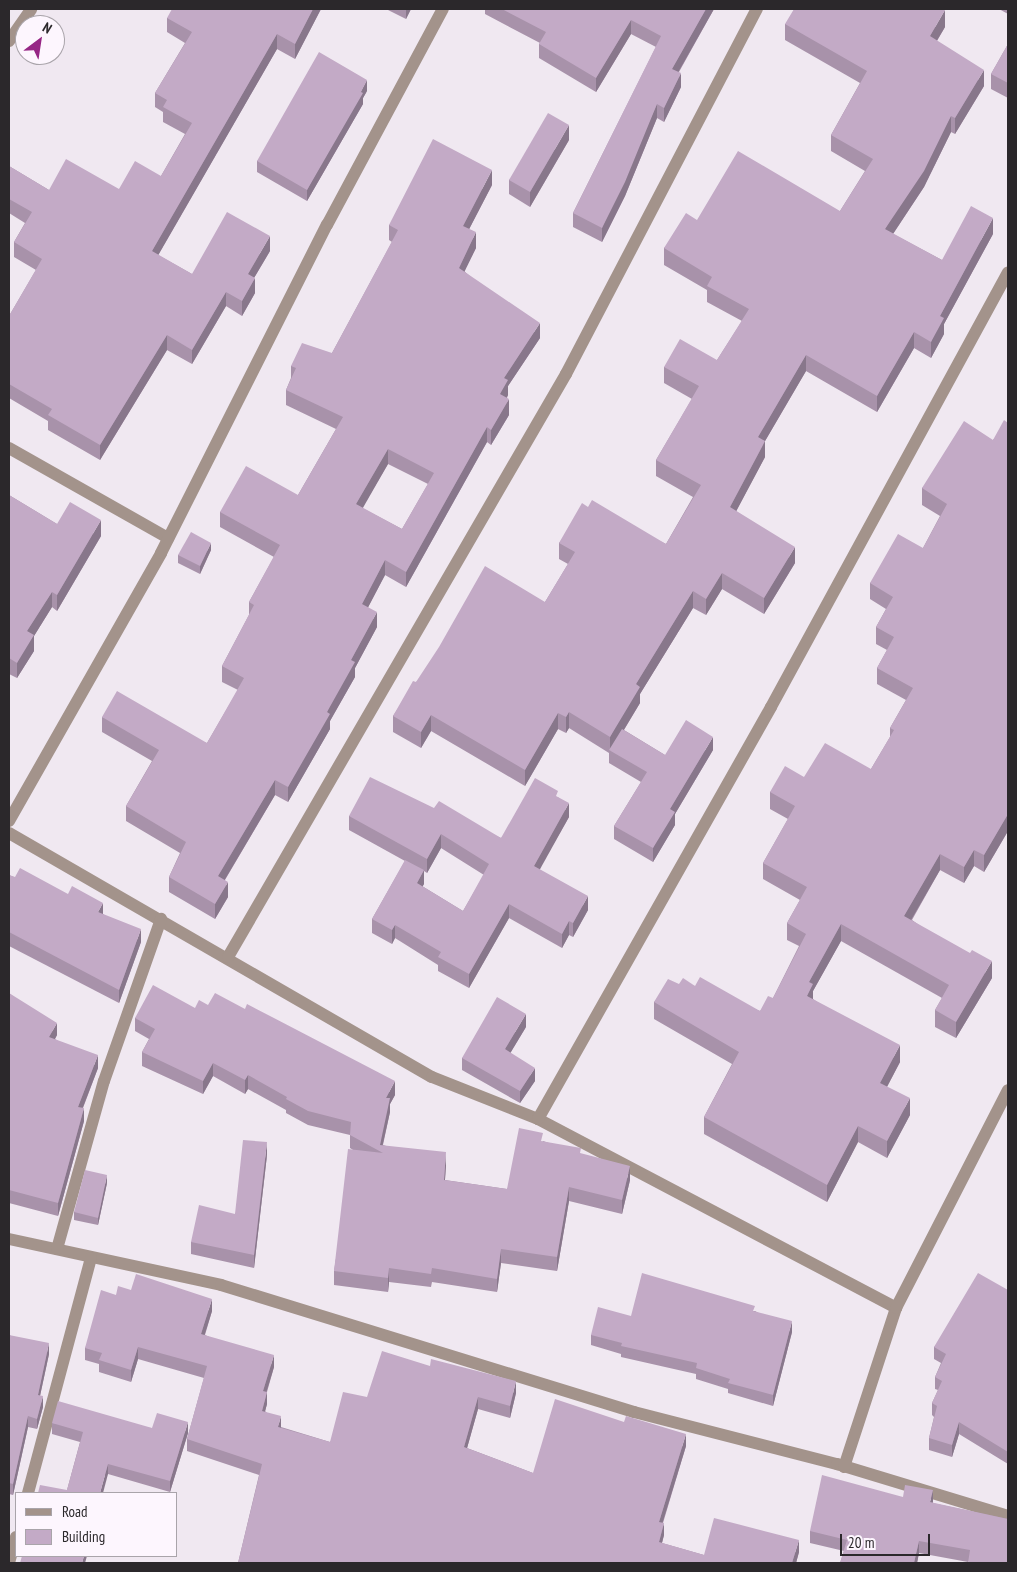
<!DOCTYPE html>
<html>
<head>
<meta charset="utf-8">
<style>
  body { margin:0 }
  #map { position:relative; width:1017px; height:1572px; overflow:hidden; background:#f0e8f1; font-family:"PT Sans Narrow",sans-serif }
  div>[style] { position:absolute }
  .street>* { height:12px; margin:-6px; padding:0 6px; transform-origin:6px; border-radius:6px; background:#a3938b }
  .wall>* { inset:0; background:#a892aa }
  .shaded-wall>* { inset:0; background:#88778b }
  .building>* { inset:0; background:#c3aac6 }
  span { translate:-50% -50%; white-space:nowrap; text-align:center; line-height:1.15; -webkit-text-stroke:4px #fdf6fe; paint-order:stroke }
  .frame { position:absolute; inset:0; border:10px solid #2b282b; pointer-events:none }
  .legend { position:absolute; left:15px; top:1492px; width:162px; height:65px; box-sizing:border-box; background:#fdf6fe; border:1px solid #a9a4aa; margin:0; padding:6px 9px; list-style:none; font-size:15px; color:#2b282b }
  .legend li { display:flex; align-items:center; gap:10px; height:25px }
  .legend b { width:25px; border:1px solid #a9a4aa }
  .north { position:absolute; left:15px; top:15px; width:50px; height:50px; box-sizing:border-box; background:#fdf6fe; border:1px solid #a9a4aa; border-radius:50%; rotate:31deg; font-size:14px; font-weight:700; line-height:20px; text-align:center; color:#2b282b }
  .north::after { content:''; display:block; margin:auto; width:18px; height:22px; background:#962685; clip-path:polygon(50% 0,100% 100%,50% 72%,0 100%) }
  .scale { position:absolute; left:840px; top:1534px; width:90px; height:22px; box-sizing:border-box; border:2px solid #2b282b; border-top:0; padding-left:6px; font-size:15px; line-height:18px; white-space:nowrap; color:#2b282b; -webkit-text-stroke:4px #fdf6fe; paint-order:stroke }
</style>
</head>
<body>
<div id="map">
  <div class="street">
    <div style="left:9px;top:41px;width:39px;rotate:-55deg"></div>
    <div style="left:9px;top:448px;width:183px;rotate:29.5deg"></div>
    <div style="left:9px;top:821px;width:308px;rotate:-60.4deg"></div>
    <div style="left:161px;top:553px;width:368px;rotate:-63.2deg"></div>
    <div style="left:327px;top:225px;width:245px;rotate:-61.8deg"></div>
    <div style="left:9px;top:833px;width:488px;rotate:30deg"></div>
    <div style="left:432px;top:1077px;width:114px;rotate:21.6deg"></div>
    <div style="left:538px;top:1119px;width:405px;rotate:27.8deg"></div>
    <div style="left:228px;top:957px;width:674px;rotate:-59.9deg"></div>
    <div style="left:566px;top:374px;width:412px;rotate:-62.4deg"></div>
    <div style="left:538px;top:1119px;width:473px;rotate:-60.5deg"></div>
    <div style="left:771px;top:707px;width:495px;rotate:-61.4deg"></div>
    <div style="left:9px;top:1239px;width:217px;rotate:12.2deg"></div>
    <div style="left:221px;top:1285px;width:432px;rotate:17.1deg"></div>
    <div style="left:634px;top:1412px;width:210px;rotate:14.4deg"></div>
    <div style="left:837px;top:1464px;width:179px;rotate:16.9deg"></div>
    <div style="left:57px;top:1249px;width:174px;rotate:-74.4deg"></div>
    <div style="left:104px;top:1081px;width:172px;rotate:-70.6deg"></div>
    <div style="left:844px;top:1467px;width:167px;rotate:-71.9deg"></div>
    <div style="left:896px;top:1308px;width:245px;rotate:-62.8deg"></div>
    <div style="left:28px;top:1493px;width:243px;rotate:-75deg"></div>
    <div style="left:9px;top:1563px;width:27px;rotate:-75deg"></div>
  </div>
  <div class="wall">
    <div style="clip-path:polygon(321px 9px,295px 59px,277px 49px,158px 255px,192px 274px,270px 251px,254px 278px,255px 293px,242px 316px,226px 306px,192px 364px,167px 350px,100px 460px,48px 430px,48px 421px,9px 398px,9px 316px,36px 270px,14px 257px,14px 242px,25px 223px,9px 213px,9px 166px,49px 190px,119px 189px,161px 176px,185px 134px,163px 122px,163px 112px,155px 107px,155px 93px,185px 43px,167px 32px,167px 18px)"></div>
    <div style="clip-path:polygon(386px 9px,411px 9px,406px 19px)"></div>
    <div style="clip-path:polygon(485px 9px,714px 9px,679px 72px,681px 87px,664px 122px,657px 118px,625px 196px,602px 242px,573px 227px,573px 213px,656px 47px,631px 34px,596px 92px,539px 58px,539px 44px,540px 43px,485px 14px)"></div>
    <div style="clip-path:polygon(999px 9px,1008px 9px,1008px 14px)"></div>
    <div style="clip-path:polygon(785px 24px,945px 27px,937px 41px,984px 86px,955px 134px,951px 132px,924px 187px,893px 234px,942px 260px,993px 234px,944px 324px,944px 334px,931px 358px,914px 348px,877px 412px,806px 371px,765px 441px,765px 457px,736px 511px,795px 563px,764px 614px,722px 589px,706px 615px,693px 608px,640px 694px,640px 703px,624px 730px,665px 755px,713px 750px,675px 814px,675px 825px,653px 862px,614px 839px,614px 826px,641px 782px,609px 763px,609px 753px,569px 728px,566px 733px,558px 729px,525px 786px,431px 731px,421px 748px,393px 732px,393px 716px,416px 682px,545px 602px,568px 564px,559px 559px,559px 543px,588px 507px,666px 544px,693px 497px,656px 476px,656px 460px,692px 399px,664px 383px,664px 367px,717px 360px,742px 321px,707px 302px,707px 290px,664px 265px,664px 248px,697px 220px,840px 211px,865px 171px,831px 151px,831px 135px,860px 83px,785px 40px)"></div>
    <div style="clip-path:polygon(1008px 44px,1008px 98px,991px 89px,991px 74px)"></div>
    <div style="clip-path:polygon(367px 91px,363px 98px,363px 104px,307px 201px,257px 172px,257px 161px)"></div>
    <div style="clip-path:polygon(569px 140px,530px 207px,509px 194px,509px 180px)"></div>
    <div style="clip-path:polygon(evenodd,492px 185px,469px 229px,476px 248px,464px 271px,540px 338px,508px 386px,508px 395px,507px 398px,509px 415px,491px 445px,487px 442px,406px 587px,385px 575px,368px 607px,377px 627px,355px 668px,355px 677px,330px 721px,330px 729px,288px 802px,275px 795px,225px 880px,228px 897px,215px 919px,169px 892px,169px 877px,180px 853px,126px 821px,126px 806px,152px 761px,102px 732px,102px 717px,207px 743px,238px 690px,222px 682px,222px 666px,249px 615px,249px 602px,274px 557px,220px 527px,220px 512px,298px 495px,336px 429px,286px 405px,286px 390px,291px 378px,291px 366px,332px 353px,392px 242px,389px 240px,389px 225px,492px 185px,388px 464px,428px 484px,402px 529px,362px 508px,388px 464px)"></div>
    <div style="clip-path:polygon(1008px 423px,1008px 831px,984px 872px,974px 866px,964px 883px,940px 870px,912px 920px,992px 978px,956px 1038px,935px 1027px,935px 1010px,942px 998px,841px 941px,813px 991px,813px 999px,900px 1062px,887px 1087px,910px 1115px,887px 1158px,858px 1142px,827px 1202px,704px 1134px,704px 1117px,732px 1064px,654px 1019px,654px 1002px,679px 984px,695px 986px,760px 1011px,773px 998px,799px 946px,787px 940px,787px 923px,800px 900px,763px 879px,763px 863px,788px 819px,770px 809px,770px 792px,804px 777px,871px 769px,890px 737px,890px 728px,906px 700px,877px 684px,877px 668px,887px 650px,876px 644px,876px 627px,886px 609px,870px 599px,870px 583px,923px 548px,940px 516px,922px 505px,922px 488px,993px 440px)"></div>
    <div style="clip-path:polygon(9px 495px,57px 524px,101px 536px,57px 611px,52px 607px,34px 636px,34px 651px,17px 678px,9px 674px)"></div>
    <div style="clip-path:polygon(211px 550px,200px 574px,178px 563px,178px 555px)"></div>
    <div style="clip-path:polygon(evenodd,558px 797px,569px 817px,539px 869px,588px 910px,573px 937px,569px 935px,562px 948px,509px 918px,469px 988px,438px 971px,438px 965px,395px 938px,392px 944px,372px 933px,372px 919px,405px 861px,349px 830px,349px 816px,434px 808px,501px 838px,558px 797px,441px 848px,484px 875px,463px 911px,422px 886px,424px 884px,424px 871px,427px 873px,441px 848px)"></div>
    <div style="clip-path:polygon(9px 875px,103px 914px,141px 942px,119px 1003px,9px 946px)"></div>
    <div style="clip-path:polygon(9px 993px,57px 1035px,55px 1039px,98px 1068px,83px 1108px,84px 1121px,58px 1216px,9px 1203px)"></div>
    <div style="clip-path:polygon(195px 1008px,395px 1095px,390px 1104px,390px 1112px,383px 1145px,446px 1165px,445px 1180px,507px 1189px,543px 1141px,581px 1154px,630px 1180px,622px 1214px,569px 1201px,557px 1271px,501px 1263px,497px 1292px,432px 1282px,431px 1287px,389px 1282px,388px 1292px,334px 1285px,334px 1271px,353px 1150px,350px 1148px,350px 1135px,308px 1125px,286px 1113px,286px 1110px,248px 1089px,245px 1094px,213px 1076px,203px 1094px,142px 1066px,142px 1052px,149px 1039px,135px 1031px,135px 1018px)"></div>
    <div style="clip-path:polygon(526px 1027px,510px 1053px,535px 1081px,520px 1103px,462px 1070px,462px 1058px)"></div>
    <div style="clip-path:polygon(267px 1155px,254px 1268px,191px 1254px,191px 1242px,235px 1214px)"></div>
    <div style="clip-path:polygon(107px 1183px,98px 1225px,74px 1220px,74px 1212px)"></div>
    <div style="clip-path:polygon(131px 1290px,212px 1311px,205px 1335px,274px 1367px,267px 1392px,267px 1404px,265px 1411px,281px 1427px,330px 1442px,367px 1397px,516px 1393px,510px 1418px,478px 1409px,467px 1448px,533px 1473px,686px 1446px,663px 1523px,664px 1535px,662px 1543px,704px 1555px,799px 1552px,796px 1563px,238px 1563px,259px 1475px,187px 1451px,187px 1439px,204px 1378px,138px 1359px,131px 1382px,99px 1372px,99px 1364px,85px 1360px,85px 1348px,116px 1295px)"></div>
    <div style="clip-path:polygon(1008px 1290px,1008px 1464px,959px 1434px,952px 1457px,929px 1450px,929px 1438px,934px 1417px,932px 1415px,932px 1403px,938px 1390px,935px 1389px,935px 1377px,941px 1363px,934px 1359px,934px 1347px)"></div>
    <div style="clip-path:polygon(755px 1311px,792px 1332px,773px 1406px,728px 1393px,728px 1389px,696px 1379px,696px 1374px,621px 1357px,621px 1354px,591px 1345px,591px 1335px,631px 1316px)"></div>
    <div style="clip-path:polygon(9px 1335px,49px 1354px,40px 1396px,43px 1407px,37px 1429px,28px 1427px,13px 1495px,9px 1494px)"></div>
    <div style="clip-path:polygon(52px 1423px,152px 1428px,188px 1433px,170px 1492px,108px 1474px,67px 1490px,80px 1442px,52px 1434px)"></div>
    <div style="clip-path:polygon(903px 1497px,932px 1503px,1008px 1519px,968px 1562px,919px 1553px,917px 1563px,840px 1563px,844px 1551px,810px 1543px,810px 1531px)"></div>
  </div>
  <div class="shaded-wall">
    <div style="clip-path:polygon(313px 9px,321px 9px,295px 59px,295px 44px)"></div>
    <div style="clip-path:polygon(406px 9px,411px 9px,406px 19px)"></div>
    <div style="clip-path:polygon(706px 9px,714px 9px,672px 83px,672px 69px)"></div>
    <div style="clip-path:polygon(945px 10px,945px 27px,930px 52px,930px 36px)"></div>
    <div style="clip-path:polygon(631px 20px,631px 34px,596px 92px,596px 78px)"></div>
    <div style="clip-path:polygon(277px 34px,277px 49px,152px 266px,152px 251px)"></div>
    <div style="clip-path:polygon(984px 70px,984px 86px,955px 134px,955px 118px)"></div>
    <div style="clip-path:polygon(681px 73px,681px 87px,664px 122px,664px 108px)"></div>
    <div style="clip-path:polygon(367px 80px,367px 91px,363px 98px,363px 104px,307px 201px,307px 190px)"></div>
    <div style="clip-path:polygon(657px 104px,657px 118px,625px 196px,602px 242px,602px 228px)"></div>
    <div style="clip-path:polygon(951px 116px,951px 132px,924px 187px,885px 246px,885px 229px)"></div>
    <div style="clip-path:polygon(569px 125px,569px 140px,530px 207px,530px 192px)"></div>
    <div style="clip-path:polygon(492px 170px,492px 185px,463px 241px,463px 226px)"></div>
    <div style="clip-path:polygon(993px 218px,993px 234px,944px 324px,944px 334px,931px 358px,931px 342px,940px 316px)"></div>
    <div style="clip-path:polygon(476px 232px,476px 248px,459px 283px,459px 268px)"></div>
    <div style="clip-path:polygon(270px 236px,270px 251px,248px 288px,248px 274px)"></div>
    <div style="clip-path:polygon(255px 278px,255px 293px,242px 316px,242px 301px)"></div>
    <div style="clip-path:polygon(226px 292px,226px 306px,192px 364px,192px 350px)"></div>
    <div style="clip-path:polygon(540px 323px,540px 338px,508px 386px,508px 395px,500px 409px,500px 394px,504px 378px)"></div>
    <div style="clip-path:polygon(914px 332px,914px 348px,877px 412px,877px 396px)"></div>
    <div style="clip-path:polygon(167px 335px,167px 350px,100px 460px,100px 445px)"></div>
    <div style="clip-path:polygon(806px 355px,806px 371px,758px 453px,758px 437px)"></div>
    <div style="clip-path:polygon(509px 399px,509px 415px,491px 445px,491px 430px)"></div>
    <div style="clip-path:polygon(487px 427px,487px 442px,406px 587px,406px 572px)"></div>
    <div style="clip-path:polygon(765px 441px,765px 457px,730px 523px,730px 507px)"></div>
    <div style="clip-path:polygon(388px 449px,388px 464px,356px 520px,356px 504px)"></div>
    <div style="clip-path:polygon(101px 520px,101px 536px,57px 611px,57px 595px)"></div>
    <div style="clip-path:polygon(211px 543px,211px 550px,200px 574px,200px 566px)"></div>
    <div style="clip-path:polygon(795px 547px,795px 563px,764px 614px,764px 598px)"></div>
    <div style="clip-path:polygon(385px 560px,385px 575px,362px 619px,362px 604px)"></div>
    <div style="clip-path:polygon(722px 573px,722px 589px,706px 615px,706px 599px)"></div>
    <div style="clip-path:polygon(693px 591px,693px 608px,640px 694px,640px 703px,611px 751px,610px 750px,610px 737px,636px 684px)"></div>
    <div style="clip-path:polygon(52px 592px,52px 607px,34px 636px,34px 651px,17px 678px,17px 663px,27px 631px)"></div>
    <div style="clip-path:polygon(377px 612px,377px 627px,355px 668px,355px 677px,330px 721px,330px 729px,288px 802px,288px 787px,327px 712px,351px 660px)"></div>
    <div style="clip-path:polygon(569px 712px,569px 728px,566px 733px,566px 717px)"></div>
    <div style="clip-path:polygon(558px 713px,558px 729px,525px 786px,525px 770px)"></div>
    <div style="clip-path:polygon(431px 715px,431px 731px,421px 748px,421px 732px)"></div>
    <div style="clip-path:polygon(713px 737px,713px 750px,675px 814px,675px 825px,653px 862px,653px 848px,670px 809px)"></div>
    <div style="clip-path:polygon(275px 780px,275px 795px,218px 891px,218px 876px)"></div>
    <div style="clip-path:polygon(569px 803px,569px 817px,534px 880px,534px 866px)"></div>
    <div style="clip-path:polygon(1008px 814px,1008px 831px,984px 872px,984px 855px)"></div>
    <div style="clip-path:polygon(441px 834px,441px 848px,427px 873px,427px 859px)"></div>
    <div style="clip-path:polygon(974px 850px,974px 866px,964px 883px,964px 867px)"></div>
    <div style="clip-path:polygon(940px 854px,940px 870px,904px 932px,904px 916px)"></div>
    <div style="clip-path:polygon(424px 870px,424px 884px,417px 897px,417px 883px)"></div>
    <div style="clip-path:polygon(228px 882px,228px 897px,215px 919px,215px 904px)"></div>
    <div style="clip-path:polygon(588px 896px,588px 910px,573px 937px,573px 923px)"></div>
    <div style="clip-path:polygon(103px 903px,103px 916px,98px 912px)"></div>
    <div style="clip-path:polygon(509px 904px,509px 918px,469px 988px,469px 974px)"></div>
    <div style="clip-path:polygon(569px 921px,569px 935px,562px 948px,562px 934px)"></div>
    <div style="clip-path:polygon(841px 924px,841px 941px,813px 991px,813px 1001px,807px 996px,809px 982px)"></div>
    <div style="clip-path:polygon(395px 925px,395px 938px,392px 944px,392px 930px)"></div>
    <div style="clip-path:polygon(141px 929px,141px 942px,119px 1003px,119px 990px)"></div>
    <div style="clip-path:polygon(992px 961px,992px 978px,956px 1038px,956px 1022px)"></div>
    <div style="clip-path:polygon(526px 1014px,526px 1027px,505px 1062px,505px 1049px)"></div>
    <div style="clip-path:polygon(57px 1023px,57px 1035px,49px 1050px,49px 1037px)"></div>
    <div style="clip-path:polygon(900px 1045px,900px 1062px,880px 1100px,880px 1083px)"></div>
    <div style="clip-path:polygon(98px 1055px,98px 1068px,78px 1120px,78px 1107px)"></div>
    <div style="clip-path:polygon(213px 1063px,213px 1076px,203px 1094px,203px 1081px)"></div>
    <div style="clip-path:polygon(535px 1068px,535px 1081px,520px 1103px,520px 1091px)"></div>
    <div style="clip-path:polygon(248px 1075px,248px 1089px,245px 1094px,245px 1080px)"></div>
    <div style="clip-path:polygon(395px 1081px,395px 1095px,390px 1104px,390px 1112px,381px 1152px,380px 1145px,386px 1098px)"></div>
    <div style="clip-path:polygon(910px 1098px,910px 1115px,887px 1158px,887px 1141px)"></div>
    <div style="clip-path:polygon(84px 1108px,84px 1121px,58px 1216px,58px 1203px)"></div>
    <div style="clip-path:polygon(858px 1126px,858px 1142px,827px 1202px,827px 1185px)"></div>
    <div style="clip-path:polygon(267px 1142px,267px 1155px,254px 1268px,254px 1255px)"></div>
    <div style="clip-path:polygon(446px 1152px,446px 1165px,444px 1193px,444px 1180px)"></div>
    <div style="clip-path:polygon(630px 1166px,630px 1180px,622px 1214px,622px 1200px)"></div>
    <div style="clip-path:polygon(107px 1175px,107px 1183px,98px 1225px,98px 1218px)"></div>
    <div style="clip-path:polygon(569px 1187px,569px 1201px,557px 1271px,557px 1257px)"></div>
    <div style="clip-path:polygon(501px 1249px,501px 1263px,497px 1292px,497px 1279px)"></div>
    <div style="clip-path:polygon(389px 1268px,389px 1282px,388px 1292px,388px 1278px)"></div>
    <div style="clip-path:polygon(212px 1299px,212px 1311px,201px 1346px,201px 1334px)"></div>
    <div style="clip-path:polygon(792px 1321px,792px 1332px,773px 1406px,773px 1395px)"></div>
    <div style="clip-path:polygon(49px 1343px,49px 1354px,38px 1405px,38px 1395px)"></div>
    <div style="clip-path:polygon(138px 1347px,138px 1359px,131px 1382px,131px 1370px)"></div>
    <div style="clip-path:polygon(274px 1355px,274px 1367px,263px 1403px,263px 1391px)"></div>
    <div style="clip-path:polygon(516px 1381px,516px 1393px,510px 1418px,510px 1406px)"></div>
    <div style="clip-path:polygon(267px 1392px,267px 1404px,262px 1423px,262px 1411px)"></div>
    <div style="clip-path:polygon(43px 1396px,43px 1407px,37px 1429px,37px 1419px)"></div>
    <div style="clip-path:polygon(478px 1397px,478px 1409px,464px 1459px,464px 1447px)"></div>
    <div style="clip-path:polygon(28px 1416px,28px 1427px,13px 1495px,13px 1484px)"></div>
    <div style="clip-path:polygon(281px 1416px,281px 1428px,278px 1427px)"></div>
    <div style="clip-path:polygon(188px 1422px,188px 1433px,170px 1492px,170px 1481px)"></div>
    <div style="clip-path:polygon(959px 1422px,959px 1434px,952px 1457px,952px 1445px)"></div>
    <div style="clip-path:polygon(686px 1434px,686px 1446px,659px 1534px,659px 1522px)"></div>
    <div style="clip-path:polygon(108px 1464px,108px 1474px,103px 1493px,100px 1493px)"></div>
    <div style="clip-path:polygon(933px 1490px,933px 1502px,930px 1514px,930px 1502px)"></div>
    <div style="clip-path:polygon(664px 1523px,664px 1535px,659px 1554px,659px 1542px)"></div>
    <div style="clip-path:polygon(799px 1540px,799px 1552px,796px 1563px,792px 1563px)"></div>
    <div style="clip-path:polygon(919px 1541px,919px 1553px,917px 1563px,914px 1563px)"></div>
    <div style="clip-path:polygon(84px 1556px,87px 1556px,85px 1563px,82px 1563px)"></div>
  </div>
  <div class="building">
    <div style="clip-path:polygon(172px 9px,313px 9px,295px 44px,277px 34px,152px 251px,192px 274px,227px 212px,270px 236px,248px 274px,255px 278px,242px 301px,226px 292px,192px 350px,167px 335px,100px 445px,48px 415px,52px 409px,9px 384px,9px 316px,42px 259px,14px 242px,32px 212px,9px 199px,9px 166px,49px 190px,66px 159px,119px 189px,135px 161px,161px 176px,192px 123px,163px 107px,167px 100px,155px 93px,192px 32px,167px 18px)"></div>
    <div style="clip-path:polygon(502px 9px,706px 9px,672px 69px,681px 73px,664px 108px,657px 104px,625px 182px,602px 228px,573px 213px,661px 36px,631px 20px,596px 78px,539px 44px,546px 32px)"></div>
    <div style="clip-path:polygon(794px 9px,942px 9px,945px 10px,930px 36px,984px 70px,955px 118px,951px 116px,924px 171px,885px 229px,942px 260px,971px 206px,993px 218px,940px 316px,944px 318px,931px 342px,914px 332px,877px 396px,806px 355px,758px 437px,765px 441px,730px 507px,795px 547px,764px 598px,722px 573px,706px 599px,693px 591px,636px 684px,640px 687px,610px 737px,569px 712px,566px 717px,558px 713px,525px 770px,431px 715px,421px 732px,393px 716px,413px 681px,416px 682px,439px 647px,485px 566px,545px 602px,575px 552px,559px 543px,582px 503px,588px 507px,592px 500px,666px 544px,701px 485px,656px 460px,699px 386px,664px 367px,680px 339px,717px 360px,749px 309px,707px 286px,712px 277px,664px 248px,686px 213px,697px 220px,738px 151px,840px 211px,873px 159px,831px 135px,867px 71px,785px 24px)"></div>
    <div style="clip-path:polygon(1008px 44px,1008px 83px,991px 74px)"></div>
    <div style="clip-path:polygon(319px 52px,367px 80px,361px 92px,363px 93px,307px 190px,257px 161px)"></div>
    <div style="clip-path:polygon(548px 113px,569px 125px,530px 192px,509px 180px)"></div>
    <div style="clip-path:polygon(evenodd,433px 139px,492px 170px,463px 226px,476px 232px,459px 268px,540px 323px,504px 378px,508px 380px,500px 394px,509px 399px,491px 430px,487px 427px,406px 572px,385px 560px,362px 604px,377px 612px,351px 660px,355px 662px,327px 712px,330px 714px,288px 787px,275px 780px,218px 876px,228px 882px,215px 904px,169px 877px,186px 842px,126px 806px,159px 750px,102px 717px,117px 691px,207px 743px,244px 678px,222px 666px,254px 605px,249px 602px,280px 545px,220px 512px,246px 466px,298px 495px,343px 417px,286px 390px,296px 368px,291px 366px,302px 343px,332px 353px,398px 230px,389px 225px,433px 139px,388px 449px,434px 473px,402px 529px,356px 504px,388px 449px)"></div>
    <div style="clip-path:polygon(1004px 420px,1008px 423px,1008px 815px,1008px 814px,984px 855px,974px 850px,964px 867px,940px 854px,904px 916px,970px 953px,972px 950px,992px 961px,956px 1022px,935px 1010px,949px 985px,841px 924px,809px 982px,813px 984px,807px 996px,900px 1045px,880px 1083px,910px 1098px,887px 1141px,858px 1126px,827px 1185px,704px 1117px,739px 1052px,654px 1002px,668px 979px,679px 984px,683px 978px,695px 986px,700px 977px,760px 1011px,768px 996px,773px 998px,806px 934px,787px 923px,807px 887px,763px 863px,795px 806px,770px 792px,785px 766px,804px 777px,825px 743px,871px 769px,894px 730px,890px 728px,913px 688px,877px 668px,894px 637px,876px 627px,893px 597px,870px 583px,898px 534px,923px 548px,947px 504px,922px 488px,964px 421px,993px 440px)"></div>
    <div style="clip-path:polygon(9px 495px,57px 524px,70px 502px,101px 520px,57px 595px,52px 592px,27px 631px,34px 635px,17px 663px,9px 658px)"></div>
    <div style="clip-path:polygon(191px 532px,211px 543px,200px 566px,178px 555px)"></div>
    <div style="clip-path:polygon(686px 720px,713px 737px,670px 809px,675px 812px,653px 848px,614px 826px,647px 772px,609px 750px,622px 729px,665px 755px)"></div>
    <div style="clip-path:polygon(370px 777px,434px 808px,439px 801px,501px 838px,535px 778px,558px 791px,556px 796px,569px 803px,534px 866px,588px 896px,573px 923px,569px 921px,562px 934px,509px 904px,469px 974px,438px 957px,441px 952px,395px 925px,392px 930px,372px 919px,405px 860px,424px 870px,417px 883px,463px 911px,489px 864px,441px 834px,427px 859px,349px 816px)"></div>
    <div style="clip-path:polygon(20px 868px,68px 894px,72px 886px,103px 903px,98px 912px,141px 929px,119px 990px,9px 932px,9px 875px,15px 877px)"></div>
    <div style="clip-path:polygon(153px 985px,195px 1008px,199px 1000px,208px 1005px,215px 993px,245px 1009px,247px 1004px,395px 1081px,386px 1098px,390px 1098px,380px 1145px,446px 1152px,444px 1180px,507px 1189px,519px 1128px,543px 1133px,541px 1141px,581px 1148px,580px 1153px,630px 1166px,622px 1200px,569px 1187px,557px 1257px,501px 1249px,497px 1279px,432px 1268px,431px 1274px,389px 1268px,388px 1278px,334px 1271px,348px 1149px,383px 1153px,350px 1135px,351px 1122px,308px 1111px,286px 1099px,287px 1097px,248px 1075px,245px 1080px,213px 1063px,203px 1081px,142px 1052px,155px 1029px,135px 1018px)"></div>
    <div style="clip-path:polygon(9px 993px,57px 1023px,49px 1037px,98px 1055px,78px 1107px,84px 1108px,58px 1203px,9px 1190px)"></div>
    <div style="clip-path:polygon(497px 997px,526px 1014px,505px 1049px,535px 1068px,520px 1091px,462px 1058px)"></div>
    <div style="clip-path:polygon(243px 1140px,267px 1142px,254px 1255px,191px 1242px,199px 1205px,235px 1214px)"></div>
    <div style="clip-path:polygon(85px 1170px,107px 1175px,98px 1218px,74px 1212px)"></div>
    <div style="clip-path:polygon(642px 1273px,755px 1306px,753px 1311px,792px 1321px,773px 1395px,728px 1383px,730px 1379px,696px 1368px,697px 1363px,621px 1346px,622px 1343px,591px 1335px,598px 1307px,631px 1316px)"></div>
    <div style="clip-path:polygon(978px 1273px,1008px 1290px,1008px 1452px,959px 1422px,952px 1445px,929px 1438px,937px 1406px,932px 1403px,942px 1381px,935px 1377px,946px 1354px,934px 1347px)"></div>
    <div style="clip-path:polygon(136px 1274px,212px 1299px,201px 1334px,274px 1355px,263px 1391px,267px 1392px,262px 1411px,281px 1416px,278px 1427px,330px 1442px,343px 1392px,367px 1397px,382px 1351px,430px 1366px,431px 1359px,516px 1381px,510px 1406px,478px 1397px,464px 1447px,533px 1473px,555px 1399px,624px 1422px,626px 1416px,686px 1434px,659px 1522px,664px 1523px,659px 1542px,704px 1555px,714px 1518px,799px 1540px,792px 1563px,238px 1563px,262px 1464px,187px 1439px,207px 1366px,138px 1347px,131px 1370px,99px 1360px,102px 1353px,85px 1348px,101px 1290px,116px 1295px,118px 1286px,131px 1290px)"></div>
    <div style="clip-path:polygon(9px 1335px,49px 1343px,38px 1395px,43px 1396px,37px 1419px,28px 1416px,13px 1484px,9px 1483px)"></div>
    <div style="clip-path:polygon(58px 1401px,152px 1428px,157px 1413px,188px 1422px,170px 1481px,108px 1464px,100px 1493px,38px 1493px,40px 1485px,67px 1490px,83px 1432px,52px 1423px)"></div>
    <div style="clip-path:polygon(822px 1475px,903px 1497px,905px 1485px,933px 1490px,930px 1502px,1008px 1519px,1008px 1563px,968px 1563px,970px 1550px,919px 1541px,914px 1563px,840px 1563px,847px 1540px,810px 1531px)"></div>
    <div style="clip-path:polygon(22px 1556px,84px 1556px,82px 1563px,20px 1563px)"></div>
  </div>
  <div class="frame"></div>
  <ul class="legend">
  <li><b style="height:6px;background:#a3938b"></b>Road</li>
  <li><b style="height:14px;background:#c3aac6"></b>Building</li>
  </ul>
  <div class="north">N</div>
  <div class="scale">20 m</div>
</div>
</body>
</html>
